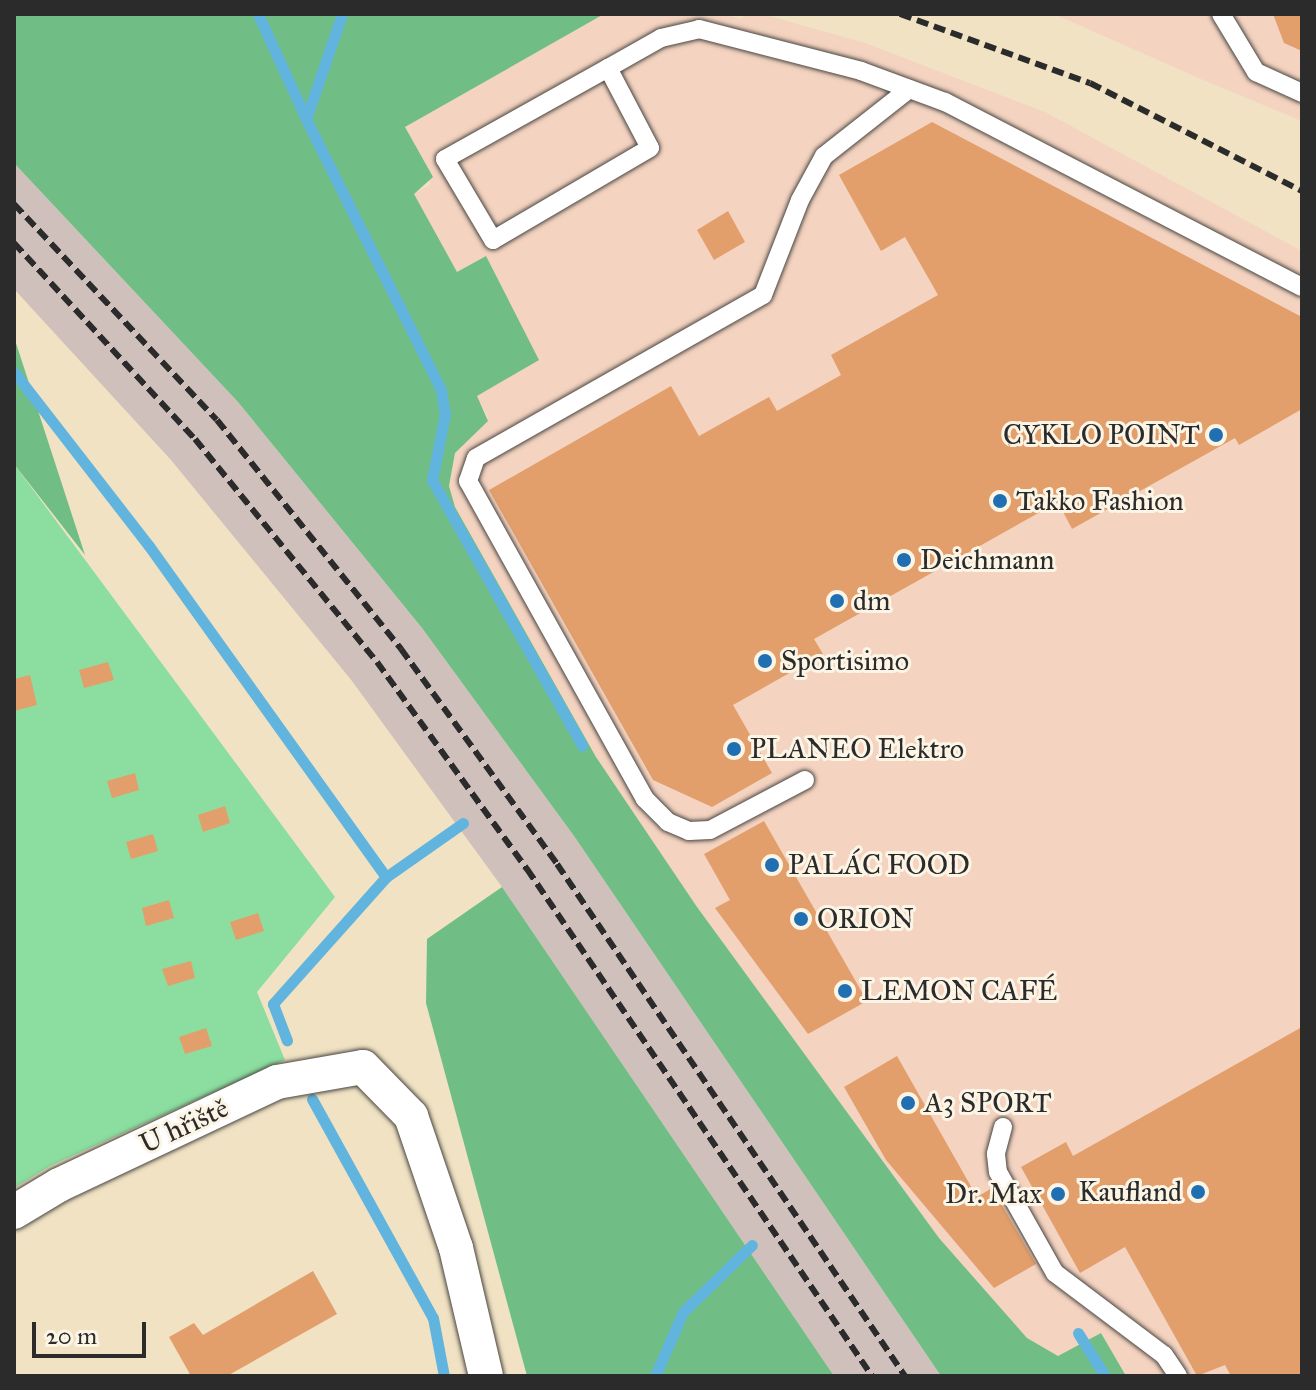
<!DOCTYPE html>
<html>
<head>
<meta charset="utf-8">
<style>
  body { margin:0 }
  #map { position:relative; width:1316px; height:1390px; overflow:hidden; background:#f0e2c3; font-family:"IM FELL Great Primer",serif }
  div>[style] { position:absolute }
  .built>* { inset:0; background:#f4d3c0 }
  .industrial>* { inset:0; background:#d0c0bc }
  .green>* { inset:0; background:#8bde9f }
  .forest>* { inset:0; background:#70bd86 }
  .stream>* { height:11px; margin:-5.5px; padding:0 5.5px; transform-origin:5.5px; border-radius:5.5px; background:#61b4dd }
  .building>* { inset:0; background:#e29f6c }
  .roads { filter:drop-shadow(0 0 2px #494642) drop-shadow(0 0 2px #494642) }
  .lane>* { height:18px; margin:-9px; padding:0 9px; transform-origin:9px; border-radius:9px; background:#fff }
  .street>* { height:34px; margin:-17px; padding:0 17px; transform-origin:17px; border-radius:17px; background:#fff }
  .rail>* { height:6px; margin-top:-3px; transform-origin:0; background:repeating-linear-gradient(90deg,#2b2b2b 0 12px,transparent 0 18px) }
  .dots>* { width:22px; height:22px; translate:-50% -50%; box-sizing:border-box; border:4px solid #fcf5e5; border-radius:50% }
  span { translate:-50% -50%; white-space:nowrap; text-align:center; line-height:1.15; -webkit-text-stroke:6px #fcf5e5; paint-order:stroke }
  .poi-label { font-size:28px; color:#2b2b2b }
  .right { translate:-100% -50%; text-align:right }
  .left { translate:0 -50%; text-align:left }
  .street-label { font-size:28px; color:#2b2b2b }
  .frame { position:absolute; inset:0; border:16px solid #2b2b2b; pointer-events:none }
  .scale { position:absolute; left:32px; top:1322px; width:114px; height:36px; box-sizing:border-box; border:4px solid #2b2b2b; border-top:0; padding-left:10px; font-size:24px; line-height:28px; white-space:nowrap; color:#2b2b2b; -webkit-text-stroke:6px #fcf5e5; paint-order:stroke }
</style>
</head>
<body>
<div id="map">
  <div class="built">
    <div style="clip-path:polygon(604px 14px,722px 14px,742px 19px,745px 14px,762px 14px,865px 43px,1045px 112px,1302px 251px,1302px 1376px,1126px 1376px,1101px 1333px,1058px 1356px,1027px 1338px,939px 1238px,697px 907px,596px 757px,455px 507px,449px 486px,455px 453px,488px 417px,476px 396px,486px 256px,457px 272px,413px 194px,431px 184px,405px 127px)"></div>
    <div style="clip-path:polygon(1054px 14px,1302px 14px,1302px 121px,1201px 79px)"></div>
  </div>
  <div class="industrial">
    <div style="clip-path:polygon(14px 163px,238px 402px,422px 628px,574px 836px,941px 1376px,834px 1376px,502px 887px,352px 681px,171px 460px,14px 289px)"></div>
  </div>
  <div class="green">
    <div style="clip-path:polygon(14px 464px,335px 897px,257px 992px,285px 1060px,50px 1166px,14px 1188px)"></div>
  </div>
  <div class="forest">
    <div style="clip-path:polygon(14px 14px,604px 14px,405px 127px,433px 177px,414px 194px,457px 272px,486px 256px,539px 360px,477px 396px,488px 421px,455px 453px,449px 486px,455px 507px,596px 757px,697px 907px,939px 1238px,1027px 1338px,1058px 1356px,1101px 1333px,1126px 1376px,941px 1376px,574px 836px,422px 628px,238px 402px,14px 163px)"></div>
    <div style="clip-path:polygon(14px 337px,85px 555px,14px 464px)"></div>
    <div style="clip-path:polygon(502px 887px,834px 1376px,527px 1376px,426px 1003px,427px 939px)"></div>
  </div>
  <div class="stream">
    <div style="left:258px;top:14px;width:115px;rotate:65.4deg"></div>
    <div style="left:342px;top:14px;width:111px;rotate:108.9deg"></div>
    <div style="left:306px;top:119px;width:303px;rotate:63.5deg"></div>
    <div style="left:441px;top:390px;width:24px;rotate:81deg"></div>
    <div style="left:445px;top:414px;width:67px;rotate:101.1deg"></div>
    <div style="left:432px;top:480px;width:305px;rotate:60.5deg"></div>
    <div style="left:14px;top:372px;width:220px;rotate:52.2deg"></div>
    <div style="left:149px;top:546px;width:407px;rotate:54.4deg"></div>
    <div style="left:386px;top:877px;width:170px;rotate:131.7deg"></div>
    <div style="left:273px;top:1004px;width:39px;rotate:69deg"></div>
    <div style="left:386px;top:877px;width:94px;rotate:-35deg"></div>
    <div style="left:312px;top:1099px;width:250px;rotate:61.1deg"></div>
    <div style="left:433px;top:1318px;width:59px;rotate:79.3deg"></div>
    <div style="left:1078px;top:1333px;width:51px;rotate:57.9deg"></div>
    <div style="left:655px;top:1376px;width:70px;rotate:-66.4deg"></div>
    <div style="left:683px;top:1312px;width:96px;rotate:-44.2deg"></div>
  </div>
  <div class="building">
    <div style="clip-path:polygon(1273px 14px,1302px 14px,1302px 51px,1284px 43px)"></div>
    <div style="clip-path:polygon(932px 122px,1302px 317px,1302px 409px,1239px 445px,1235px 438px,1072px 529px,1058px 502px,814px 639px,823px 654px,733px 705px,772px 773px,712px 807px,653px 780px,489px 490px,671px 386px,699px 436px,769px 397px,777px 411px,841px 375px,831px 355px,938px 295px,905px 237px,881px 251px,839px 175px)"></div>
    <div style="clip-path:polygon(728px 211px,745px 242px,714px 260px,697px 230px)"></div>
    <div style="clip-path:polygon(108px 662px,114px 680px,84px 688px,79px 670px)"></div>
    <div style="clip-path:polygon(30px 675px,37px 705px,14px 711px,14px 679px)"></div>
    <div style="clip-path:polygon(135px 773px,139px 790px,112px 798px,107px 781px)"></div>
    <div style="clip-path:polygon(225px 806px,230px 823px,203px 832px,198px 815px)"></div>
    <div style="clip-path:polygon(764px 821px,867px 1001px,808px 1034px,715px 908px,730px 900px,704px 854px)"></div>
    <div style="clip-path:polygon(153px 834px,158px 851px,131px 859px,126px 842px)"></div>
    <div style="clip-path:polygon(169px 900px,174px 918px,146px 926px,142px 908px)"></div>
    <div style="clip-path:polygon(258px 913px,264px 931px,236px 940px,230px 922px)"></div>
    <div style="clip-path:polygon(191px 961px,195px 978px,168px 986px,162px 969px)"></div>
    <div style="clip-path:polygon(1302px 1027px,1302px 1376px,1231px 1376px,1225px 1365px,1197px 1376px,1125px 1247px,1080px 1273px,1021px 1167px,1066px 1142px,1073px 1156px)"></div>
    <div style="clip-path:polygon(206px 1028px,212px 1046px,185px 1054px,179px 1037px)"></div>
    <div style="clip-path:polygon(897px 1056px,977px 1197px,992px 1188px,1036px 1264px,994px 1288px,886px 1160px,844px 1087px)"></div>
    <div style="clip-path:polygon(313px 1271px,337px 1314px,227px 1376px,191px 1376px,169px 1337px,194px 1323px,203px 1335px)"></div>
  </div>
  <div class="roads">
    <div class="lane">
      <div style="left:1221px;top:14px;width:68px;rotate:58.9deg"></div>
      <div style="left:1256px;top:72px;width:51px;rotate:24.5deg"></div>
      <div style="left:608px;top:68px;width:90px;rotate:62.3deg"></div>
      <div style="left:650px;top:148px;width:182px;rotate:149.6deg"></div>
      <div style="left:493px;top:240px;width:94px;rotate:-120.7deg"></div>
      <div style="left:445px;top:159px;width:187px;rotate:-29.2deg"></div>
      <div style="left:608px;top:68px;width:61px;rotate:-29.5deg"></div>
      <div style="left:661px;top:38px;width:39px;rotate:-13deg"></div>
      <div style="left:699px;top:29px;width:167px;rotate:14.5deg"></div>
      <div style="left:861px;top:71px;width:90px;rotate:20.3deg"></div>
      <div style="left:945px;top:102px;width:402px;rotate:27.4deg"></div>
      <div style="left:805px;top:780px;width:107px;rotate:152.2deg"></div>
      <div style="left:710px;top:830px;width:21px;rotate:177deg"></div>
      <div style="left:689px;top:831px;width:23px;rotate:-157deg"></div>
      <div style="left:668px;top:822px;width:33px;rotate:-135deg"></div>
      <div style="left:645px;top:799px;width:364px;rotate:-119.1deg"></div>
      <div style="left:468px;top:481px;width:24px;rotate:-71deg"></div>
      <div style="left:476px;top:458px;width:330px;rotate:-29.6deg"></div>
      <div style="left:763px;top:295px;width:102px;rotate:-68.7deg"></div>
      <div style="left:800px;top:200px;width:50px;rotate:-61.4deg"></div>
      <div style="left:824px;top:156px;width:108px;rotate:-38.2deg"></div>
      <div style="left:1003px;top:1127px;width:28px;rotate:105deg"></div>
      <div style="left:996px;top:1154px;width:18px;rotate:84deg"></div>
      <div style="left:998px;top:1172px;width:116px;rotate:60.6deg"></div>
      <div style="left:1055px;top:1273px;width:136px;rotate:37deg"></div>
      <div style="left:1164px;top:1355px;width:25px;rotate:56deg"></div>
    </div>
    <div class="street">
      <div style="left:14px;top:1212px;width:52px;rotate:-31deg"></div>
      <div style="left:59px;top:1185px;width:241px;rotate:-25.3deg"></div>
      <div style="left:277px;top:1082px;width:87px;rotate:-9.9deg"></div>
      <div style="left:363px;top:1067px;width:69px;rotate:45.6deg"></div>
      <div style="left:411px;top:1116px;width:139px;rotate:71.2deg"></div>
      <div style="left:456px;top:1248px;width:131px;rotate:76.8deg"></div>
    </div>
  </div>
  <div class="rail">
    <div style="left:900px;top:14px;width:202px;rotate:20deg"></div>
    <div style="left:1090px;top:83px;width:238px;rotate:27deg"></div>
    <div style="left:14px;top:204px;width:296px;rotate:46.8deg"></div>
    <div style="left:217px;top:420px;width:294px;rotate:51.2deg"></div>
    <div style="left:401px;top:649px;width:266px;rotate:54deg"></div>
    <div style="left:557px;top:864px;width:619px;rotate:55.8deg"></div>
    <div style="left:14px;top:243px;width:267px;rotate:47.3deg"></div>
    <div style="left:195px;top:439px;width:288px;rotate:50.8deg"></div>
    <div style="left:377px;top:662px;width:256px;rotate:54.1deg"></div>
    <div style="left:527px;top:869px;width:613px;rotate:55.77deg"></div>
  </div>
  <div class="dots">
    <div style="left:1216px;top:435px;background:#1f6fb2"></div>
    <div style="left:1000px;top:501px;background:#1f6fb2"></div>
    <div style="left:904px;top:560px;background:#1f6fb2"></div>
    <div style="left:837px;top:601px;background:#1f6fb2"></div>
    <div style="left:765px;top:661px;background:#1f6fb2"></div>
    <div style="left:734px;top:749px;background:#1f6fb2"></div>
    <div style="left:772px;top:865px;background:#1f6fb2"></div>
    <div style="left:801px;top:919px;background:#1f6fb2"></div>
    <div style="left:845px;top:991px;background:#1f6fb2"></div>
    <div style="left:908px;top:1103px;background:#1f6fb2"></div>
    <div style="left:1198px;top:1192px;background:#1f6fb2"></div>
    <div style="left:1058px;top:1194px;background:#1f6fb2"></div>
  </div>
  <div class="poi-label">
    <span class="right" style="left:1200px;top:435px">CYKLO POINT</span>
    <span class="left" style="left:1016px;top:501px">Takko Fashion</span>
    <span class="left" style="left:920px;top:560px">Deichmann</span>
    <span class="left" style="left:853px;top:601px">dm</span>
    <span class="left" style="left:781px;top:661px">Sportisimo</span>
    <span class="left" style="left:750px;top:749px">PLANEO Elektro</span>
    <span class="left" style="left:788px;top:865px">PALÁC FOOD</span>
    <span class="left" style="left:817px;top:919px">ORION</span>
    <span class="left" style="left:861px;top:991px">LEMON CAFÉ</span>
    <span class="left" style="left:924px;top:1103px">A3 SPORT</span>
    <span class="right" style="left:1182px;top:1192px">Kaufland</span>
    <span class="right" style="left:1042px;top:1194px">Dr. Max</span>
  </div>
  <div class="street-label">
    <span style="left:184px;top:1126px;rotate:-25deg">U hřiště</span>
  </div>
  <div class="frame"></div>
  <div class="scale">20 m</div>
</div>
</body>
</html>
